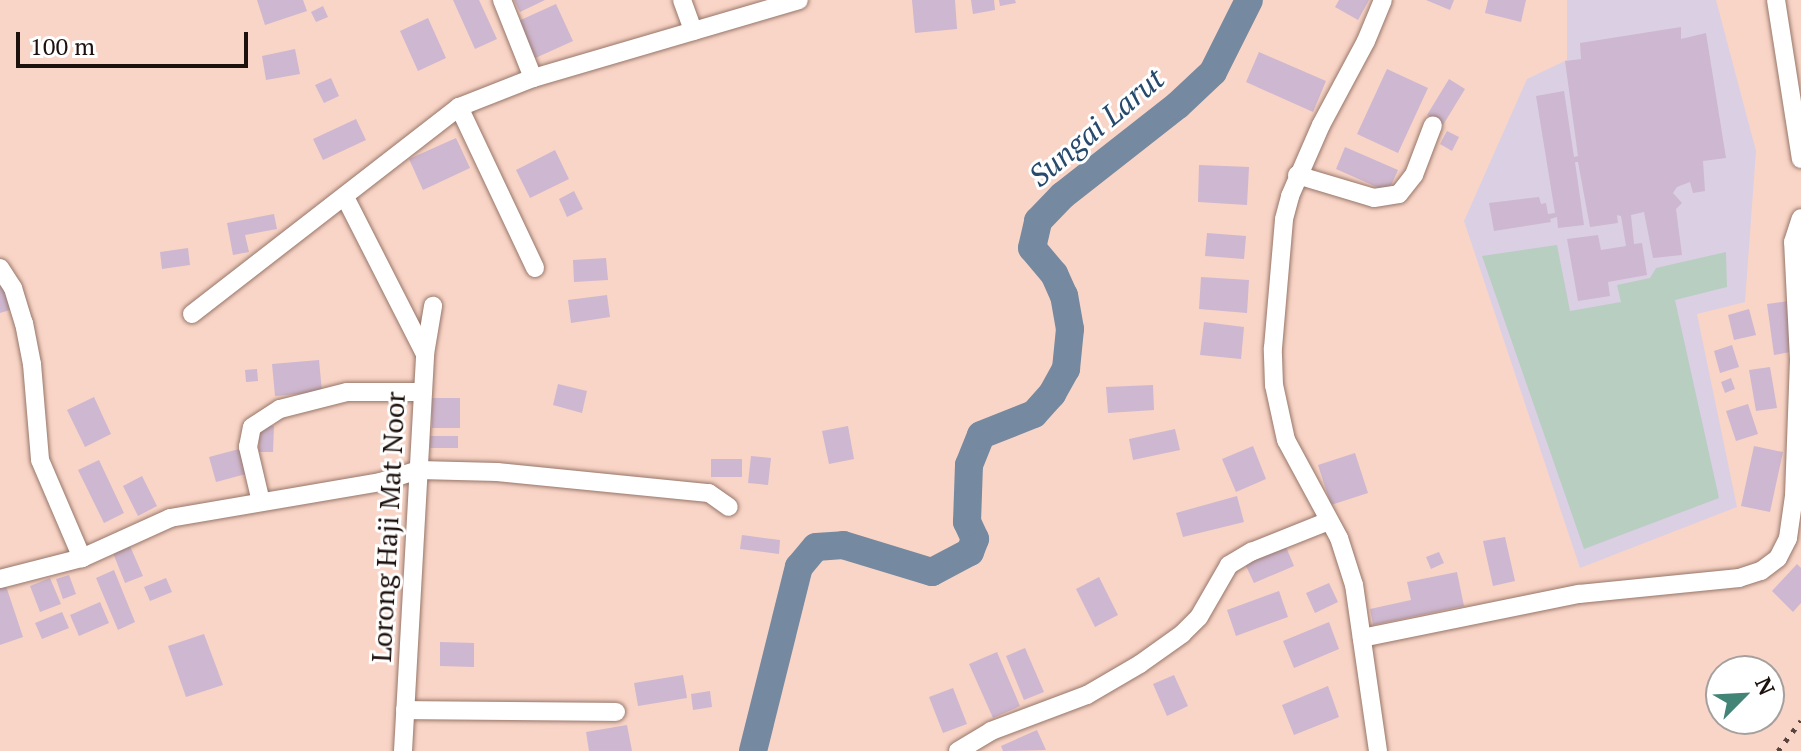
<!DOCTYPE html>
<html>
<head>
<meta charset="utf-8">
<style>
  body { margin:0 }
  #map { position:relative; width:1801px; height:751px; overflow:hidden; background:#f9d5c7; font-family:"PT Serif",serif }
  div>[style] { position:absolute }
  .education>* { inset:0; background:#dbcfe3 }
  .green>* { inset:0; background:#b8cec1 }
  .river>* { height:28px; margin:-14px; padding:0 14px; transform-origin:14px; border-radius:14px; background:#7589a0 }
  .building>* { inset:0; background:#ceb7d0 }
  .roads { filter:drop-shadow(0 0 2px #967669) drop-shadow(0 0 2px #967669) }
  .minor>* { height:18px; margin:-9px; padding:0 9px; transform-origin:9px; border-radius:9px; background:#fff }
  .rail>* { height:5px; margin-top:-2.5px; transform-origin:0; background:repeating-linear-gradient(90deg,#56443d 0 4px,transparent 0 12px) }
  span { translate:-50% -50%; white-space:nowrap; text-align:center; line-height:1.15; -webkit-text-stroke:6px #fff; paint-order:stroke }
  .street-label { font-size:28px; color:#1d110d }
  .water-label { font-size:30px; color:#27496c; font-style:italic }
  .north { position:absolute; left:1705px; top:655px; width:80px; height:80px; box-sizing:border-box; background:#fff; border:2px solid #a5a09e; border-radius:50%; rotate:66deg; font-size:22px; font-weight:700; line-height:32px; text-align:center; color:#1d110d }
  .north::after { content:''; display:block; margin:auto; width:28px; height:36px; background:#428475; clip-path:polygon(50% 0,100% 100%,50% 72%,0 100%) }
  .scale { position:absolute; left:16px; top:32px; width:232px; height:36px; box-sizing:border-box; border:4px solid #1d110d; border-top:0; padding-left:10px; font-size:24px; line-height:28px; white-space:nowrap; color:#1d110d; -webkit-text-stroke:6px #fff; paint-order:stroke }
</style>
</head>
<body>
<div id="map">
  <div class="education">
    <div style="clip-path:polygon(1567px 0,1716px 0,1756px 151px,1745px 302px,1697px 314px,1737px 507px,1580px 568px,1464px 221px,1527px 79px,1567px 60px)"></div>
  </div>
  <div class="green">
    <div style="clip-path:polygon(1557px 245px,1570px 311px,1621px 302px,1617px 285px,1650px 278px,1656px 268px,1726px 252px,1727px 287px,1675px 300px,1719px 498px,1584px 549px,1482px 256px)"></div>
  </div>
  <div class="river">
    <div style="left:753px;top:751px;width:190px;rotate:-76deg"></div>
    <div style="left:799px;top:567px;width:26px;rotate:-50deg"></div>
    <div style="left:816px;top:547px;width:27px;rotate:-4deg"></div>
    <div style="left:843px;top:545px;width:93px;rotate:16.9deg"></div>
    <div style="left:932px;top:572px;width:43px;rotate:-27.8deg"></div>
    <div style="left:970px;top:552px;width:14px;rotate:-69deg"></div>
    <div style="left:975px;top:539px;width:19px;rotate:-115deg"></div>
    <div style="left:967px;top:522px;width:57px;rotate:-88deg"></div>
    <div style="left:969px;top:465px;width:32px;rotate:-68deg"></div>
    <div style="left:981px;top:435px;width:57px;rotate:-21.6deg"></div>
    <div style="left:1034px;top:414px;width:27px;rotate:-48deg"></div>
    <div style="left:1052px;top:394px;width:29px;rotate:-61deg"></div>
    <div style="left:1066px;top:369px;width:40px;rotate:-84.3deg"></div>
    <div style="left:1070px;top:329px;width:34px;rotate:-100deg"></div>
    <div style="left:1064px;top:296px;width:24px;rotate:-114deg"></div>
    <div style="left:1054px;top:274px;width:34px;rotate:-130deg"></div>
    <div style="left:1032px;top:248px;width:28px;rotate:-77deg"></div>
    <div style="left:1038px;top:221px;width:35px;rotate:-46deg"></div>
    <div style="left:1062px;top:196px;width:147px;rotate:-38.1deg"></div>
    <div style="left:1178px;top:105px;width:48px;rotate:-43.3deg"></div>
    <div style="left:1213px;top:72px;width:80px;rotate:-63.4deg"></div>
  </div>
  <div class="building">
    <div style="clip-path:polygon(257px 0,303px 0,307px 11px,265px 25px)"></div>
    <div style="clip-path:polygon(453px 0,479px 0,497px 39px,475px 49px)"></div>
    <div style="clip-path:polygon(514px 0,545px 0,520px 12px)"></div>
    <div style="clip-path:polygon(912px 0,955px 0,957px 29px,915px 33px)"></div>
    <div style="clip-path:polygon(971px 0,994px 0,995px 10px,973px 14px)"></div>
    <div style="clip-path:polygon(999px 0,1015px 0,1016px 3px,1000px 6px)"></div>
    <div style="clip-path:polygon(1339px 0,1369px 0,1358px 20px,1335px 7px)"></div>
    <div style="clip-path:polygon(1426px 0,1454px 0,1450px 10px)"></div>
    <div style="clip-path:polygon(1488px 0,1526px 0,1521px 22px,1485px 13px)"></div>
    <div style="clip-path:polygon(556px 4px,573px 41px,531px 60px,514px 23px)"></div>
    <div style="clip-path:polygon(323px 6px,328px 17px,316px 22px,311px 12px)"></div>
    <div style="clip-path:polygon(428px 18px,446px 58px,418px 71px,400px 31px)"></div>
    <div style="clip-path:polygon(1681px 27px,1681px 39px,1706px 33px,1726px 158px,1703px 161px,1705px 191px,1693px 193px,1690px 182px,1677px 187px,1673px 193px,1682px 203px,1676px 209px,1682px 255px,1653px 258px,1644px 212px,1631px 215px,1634px 244px,1642px 243px,1647px 275px,1608px 282px,1610px 296px,1578px 301px,1567px 239px,1598px 235px,1601px 250px,1626px 246px,1621px 216px,1617px 215px,1618px 223px,1590px 227px,1578px 162px,1575px 162px,1584px 225px,1558px 228px,1557px 217px,1550px 219px,1551px 222px,1494px 231px,1489px 203px,1539px 197px,1541px 204px,1546px 203px,1548px 214px,1555px 213px,1536px 96px,1564px 91px,1574px 157px,1578px 156px,1565px 61px,1581px 59px,1580px 43px)"></div>
    <div style="clip-path:polygon(295px 49px,300px 74px,266px 80px,262px 56px)"></div>
    <div style="clip-path:polygon(1259px 52px,1326px 81px,1313px 112px,1246px 82px)"></div>
    <div style="clip-path:polygon(1387px 69px,1428px 88px,1398px 153px,1357px 134px)"></div>
    <div style="clip-path:polygon(331px 78px,339px 96px,324px 103px,315px 85px)"></div>
    <div style="clip-path:polygon(1449px 79px,1465px 89px,1443px 125px,1427px 115px)"></div>
    <div style="clip-path:polygon(356px 119px,366px 140px,323px 160px,313px 139px)"></div>
    <div style="clip-path:polygon(1447px 131px,1459px 137px,1452px 151px,1440px 144px)"></div>
    <div style="clip-path:polygon(456px 138px,470px 168px,423px 190px,409px 159px)"></div>
    <div style="clip-path:polygon(1345px 147px,1398px 170px,1388px 192px,1336px 169px)"></div>
    <div style="clip-path:polygon(555px 150px,569px 179px,530px 198px,516px 170px)"></div>
    <div style="clip-path:polygon(1199px 165px,1249px 167px,1247px 205px,1198px 202px)"></div>
    <div style="clip-path:polygon(574px 191px,583px 209px,567px 217px,559px 199px)"></div>
    <div style="clip-path:polygon(274px 214px,277px 229px,245px 235px,249px 252px,233px 255px,227px 223px)"></div>
    <div style="clip-path:polygon(1207px 233px,1246px 236px,1244px 259px,1205px 256px)"></div>
    <div style="clip-path:polygon(188px 248px,190px 265px,162px 269px,160px 252px)"></div>
    <div style="clip-path:polygon(606px 258px,608px 280px,574px 282px,573px 260px)"></div>
    <div style="clip-path:polygon(1201px 277px,1249px 280px,1247px 313px,1199px 309px)"></div>
    <div style="clip-path:polygon(4px 284px,10px 310px,0 313px,0 285px)"></div>
    <div style="clip-path:polygon(607px 295px,610px 317px,571px 323px,568px 300px)"></div>
    <div style="clip-path:polygon(1789px 301px,1796px 351px,1774px 355px,1767px 304px)"></div>
    <div style="clip-path:polygon(1749px 309px,1756px 335px,1734px 340px,1728px 315px)"></div>
    <div style="clip-path:polygon(1204px 322px,1244px 327px,1241px 359px,1200px 355px)"></div>
    <div style="clip-path:polygon(1732px 345px,1739px 367px,1720px 373px,1714px 351px)"></div>
    <div style="clip-path:polygon(319px 360px,322px 392px,275px 396px,272px 364px)"></div>
    <div style="clip-path:polygon(1770px 367px,1777px 408px,1756px 411px,1749px 370px)"></div>
    <div style="clip-path:polygon(257px 369px,258px 381px,246px 382px,245px 370px)"></div>
    <div style="clip-path:polygon(1731px 378px,1735px 389px,1725px 393px,1721px 382px)"></div>
    <div style="clip-path:polygon(558px 384px,587px 391px,582px 413px,553px 405px)"></div>
    <div style="clip-path:polygon(1153px 385px,1154px 410px,1108px 413px,1106px 387px)"></div>
    <div style="clip-path:polygon(94px 397px,111px 434px,85px 447px,67px 410px)"></div>
    <div style="clip-path:polygon(432px 398px,460px 398px,460px 428px,432px 428px)"></div>
    <div style="clip-path:polygon(1748px 404px,1758px 434px,1736px 441px,1726px 411px)"></div>
    <div style="clip-path:polygon(259px 426px,274px 426px,273px 452px,259px 452px)"></div>
    <div style="clip-path:polygon(848px 426px,854px 459px,829px 464px,822px 431px)"></div>
    <div style="clip-path:polygon(1175px 429px,1180px 450px,1133px 460px,1129px 439px)"></div>
    <div style="clip-path:polygon(430px 436px,458px 436px,458px 448px,430px 448px)"></div>
    <div style="clip-path:polygon(1253px 446px,1266px 479px,1236px 492px,1222px 459px)"></div>
    <div style="clip-path:polygon(1754px 446px,1783px 452px,1770px 512px,1741px 506px)"></div>
    <div style="clip-path:polygon(239px 449px,246px 474px,216px 482px,209px 457px)"></div>
    <div style="clip-path:polygon(1355px 453px,1368px 493px,1331px 505px,1318px 465px)"></div>
    <div style="clip-path:polygon(751px 456px,771px 458px,768px 485px,748px 483px)"></div>
    <div style="clip-path:polygon(711px 459px,742px 459px,742px 477px,711px 477px)"></div>
    <div style="clip-path:polygon(99px 460px,124px 513px,104px 523px,78px 470px)"></div>
    <div style="clip-path:polygon(142px 476px,157px 506px,138px 516px,123px 486px)"></div>
    <div style="clip-path:polygon(1237px 496px,1244px 522px,1183px 537px,1176px 513px)"></div>
    <div style="clip-path:polygon(742px 535px,780px 540px,779px 554px,740px 549px)"></div>
    <div style="clip-path:polygon(1505px 537px,1515px 581px,1493px 586px,1483px 541px)"></div>
    <div style="clip-path:polygon(130px 546px,143px 576px,125px 583px,113px 553px)"></div>
    <div style="clip-path:polygon(1286px 547px,1294px 566px,1254px 583px,1245px 564px)"></div>
    <div style="clip-path:polygon(1439px 552px,1444px 563px,1431px 569px,1426px 557px)"></div>
    <div style="clip-path:polygon(1797px 564px,1801px 568px,1801px 603px,1793px 612px,1772px 591px)"></div>
    <div style="clip-path:polygon(114px 570px,135px 622px,118px 630px,96px 578px)"></div>
    <div style="clip-path:polygon(1457px 572px,1464px 606px,1373px 625px,1370px 609px,1411px 600px,1407px 582px)"></div>
    <div style="clip-path:polygon(69px 575px,76px 594px,63px 599px,56px 579px)"></div>
    <div style="clip-path:polygon(1099px 577px,1118px 615px,1095px 627px,1076px 589px)"></div>
    <div style="clip-path:polygon(50px 578px,61px 604px,40px 612px,30px 586px)"></div>
    <div style="clip-path:polygon(166px 578px,172px 592px,150px 601px,144px 587px)"></div>
    <div style="clip-path:polygon(1329px 583px,1338px 602px,1315px 613px,1306px 593px)"></div>
    <div style="clip-path:polygon(6px 586px,23px 637px,0 645px,0 588px)"></div>
    <div style="clip-path:polygon(1279px 591px,1288px 617px,1236px 636px,1227px 610px)"></div>
    <div style="clip-path:polygon(100px 602px,109px 623px,79px 636px,70px 615px)"></div>
    <div style="clip-path:polygon(62px 612px,69px 628px,42px 639px,35px 623px)"></div>
    <div style="clip-path:polygon(1329px 622px,1339px 649px,1294px 668px,1283px 641px)"></div>
    <div style="clip-path:polygon(204px 634px,223px 685px,186px 697px,168px 646px)"></div>
    <div style="clip-path:polygon(440px 642px,474px 643px,474px 667px,440px 666px)"></div>
    <div style="clip-path:polygon(1025px 648px,1044px 692px,1024px 700px,1006px 656px)"></div>
    <div style="clip-path:polygon(997px 652px,1020px 706px,993px 718px,969px 664px)"></div>
    <div style="clip-path:polygon(683px 675px,687px 698px,638px 706px,634px 683px)"></div>
    <div style="clip-path:polygon(1174px 675px,1188px 706px,1167px 716px,1153px 684px)"></div>
    <div style="clip-path:polygon(1328px 686px,1339px 717px,1294px 735px,1282px 705px)"></div>
    <div style="clip-path:polygon(953px 688px,967px 724px,943px 733px,929px 697px)"></div>
    <div style="clip-path:polygon(710px 691px,712px 707px,693px 710px,691px 694px)"></div>
    <div style="clip-path:polygon(627px 725px,632px 751px,589px 751px,586px 732px)"></div>
    <div style="clip-path:polygon(1037px 730px,1046px 750px,1003px 751px,1001px 746px)"></div>
  </div>
  <div class="roads">
    <div class="minor">
      <div style="left:502px;top:0;width:84px;rotate:68.3deg"></div>
      <div style="left:682px;top:0;width:33px;rotate:70deg"></div>
      <div style="left:1776px;top:0;width:161px;rotate:81.1deg"></div>
      <div style="left:459px;top:107px;width:178px;rotate:64.7deg"></div>
      <div style="left:1297px;top:175px;width:80px;rotate:16.6deg"></div>
      <div style="left:1374px;top:198px;width:25px;rotate:-9deg"></div>
      <div style="left:1399px;top:194px;width:24px;rotate:-52deg"></div>
      <div style="left:1414px;top:175px;width:53px;rotate:-69.2deg"></div>
      <div style="left:345px;top:197px;width:176px;rotate:63deg"></div>
      <div style="left:0;top:268px;width:24px;rotate:57deg"></div>
      <div style="left:13px;top:288px;width:37px;rotate:73deg"></div>
      <div style="left:24px;top:323px;width:42px;rotate:79deg"></div>
      <div style="left:32px;top:364px;width:96px;rotate:85.2deg"></div>
      <div style="left:40px;top:460px;width:107px;rotate:66.8deg"></div>
      <div style="left:192px;top:314px;width:338px;rotate:-37.8deg"></div>
      <div style="left:459px;top:107px;width:79px;rotate:-21.4deg"></div>
      <div style="left:533px;top:78px;width:277px;rotate:-16.3deg"></div>
      <div style="left:261px;top:502px;width:57px;rotate:-103.3deg"></div>
      <div style="left:248px;top:447px;width:20px;rotate:-79deg"></div>
      <div style="left:252px;top:427px;width:33px;rotate:-33deg"></div>
      <div style="left:280px;top:409px;width:69px;rotate:-14.2deg"></div>
      <div style="left:347px;top:392px;width:76px"></div>
      <div style="left:0;top:579px;width:85px;rotate:-14.4deg"></div>
      <div style="left:82px;top:558px;width:97px;rotate:-24.4deg"></div>
      <div style="left:170px;top:518px;width:213px;rotate:-9.7deg"></div>
      <div style="left:380px;top:482px;width:41px;rotate:-17.1deg"></div>
      <div style="left:419px;top:470px;width:78px;rotate:1.5deg"></div>
      <div style="left:497px;top:472px;width:213px;rotate:5.7deg"></div>
      <div style="left:709px;top:493px;width:24px;rotate:35deg"></div>
      <div style="left:1362px;top:638px;width:221px;rotate:-11.5deg"></div>
      <div style="left:1579px;top:594px;width:161px;rotate:-5.7deg"></div>
      <div style="left:1739px;top:578px;width:23px;rotate:-18deg"></div>
      <div style="left:1761px;top:571px;width:21px;rotate:-37deg"></div>
      <div style="left:1778px;top:558px;width:22px;rotate:-63deg"></div>
      <div style="left:1788px;top:538px;width:42px;rotate:-81.9deg"></div>
      <div style="left:1794px;top:496px;width:137px;rotate:-87.9deg"></div>
      <div style="left:1799px;top:359px;width:117px;rotate:-92.9deg"></div>
      <div style="left:1793px;top:242px;width:25px;rotate:-72deg"></div>
      <div style="left:405px;top:710px;width:211px;rotate:0.5deg"></div>
      <div style="left:403px;top:751px;width:398px;rotate:-86.8deg"></div>
      <div style="left:425px;top:354px;width:49px;rotate:-80.5deg"></div>
      <div style="left:958px;top:751px;width:39px;rotate:-31deg"></div>
      <div style="left:991px;top:731px;width:103px;rotate:-20.6deg"></div>
      <div style="left:1087px;top:695px;width:61px;rotate:-30.3deg"></div>
      <div style="left:1140px;top:664px;width:52px;rotate:-35.5deg"></div>
      <div style="left:1182px;top:634px;width:24px;rotate:-45deg"></div>
      <div style="left:1199px;top:617px;width:60px;rotate:-60deg"></div>
      <div style="left:1229px;top:565px;width:26px;rotate:-31deg"></div>
      <div style="left:1251px;top:552px;width:84px;rotate:-21.7deg"></div>
      <div style="left:1378px;top:751px;width:168px;rotate:-98.2deg"></div>
      <div style="left:1354px;top:585px;width:49px;rotate:-107.7deg"></div>
      <div style="left:1339px;top:538px;width:111px;rotate:-118.4deg"></div>
      <div style="left:1286px;top:440px;width:56px;rotate:-102.3deg"></div>
      <div style="left:1274px;top:385px;width:37px;rotate:-92deg"></div>
      <div style="left:1273px;top:348px;width:129px;rotate:-85.1deg"></div>
      <div style="left:1284px;top:219px;width:24px;rotate:-75deg"></div>
      <div style="left:1290px;top:196px;width:77px;rotate:-66.4deg"></div>
      <div style="left:1321px;top:125px;width:95px;rotate:-61.8deg"></div>
      <div style="left:1366px;top:41px;width:44px;rotate:-67.5deg"></div>
    </div>
  </div>
  <div class="rail">
    <div style="left:1778px;top:751px;width:38px;rotate:-53deg"></div>
  </div>
  <div class="street-label">
    <span style="left:388px;top:527px;rotate:-87deg">Lorong Haji Mat Noor</span>
  </div>
  <div class="water-label">
    <span style="left:1096px;top:127px;rotate:-40deg">Sungai Larut</span>
  </div>
  <div class="north">N</div>
  <div class="scale">100 m</div>
</div>
</body>
</html>
